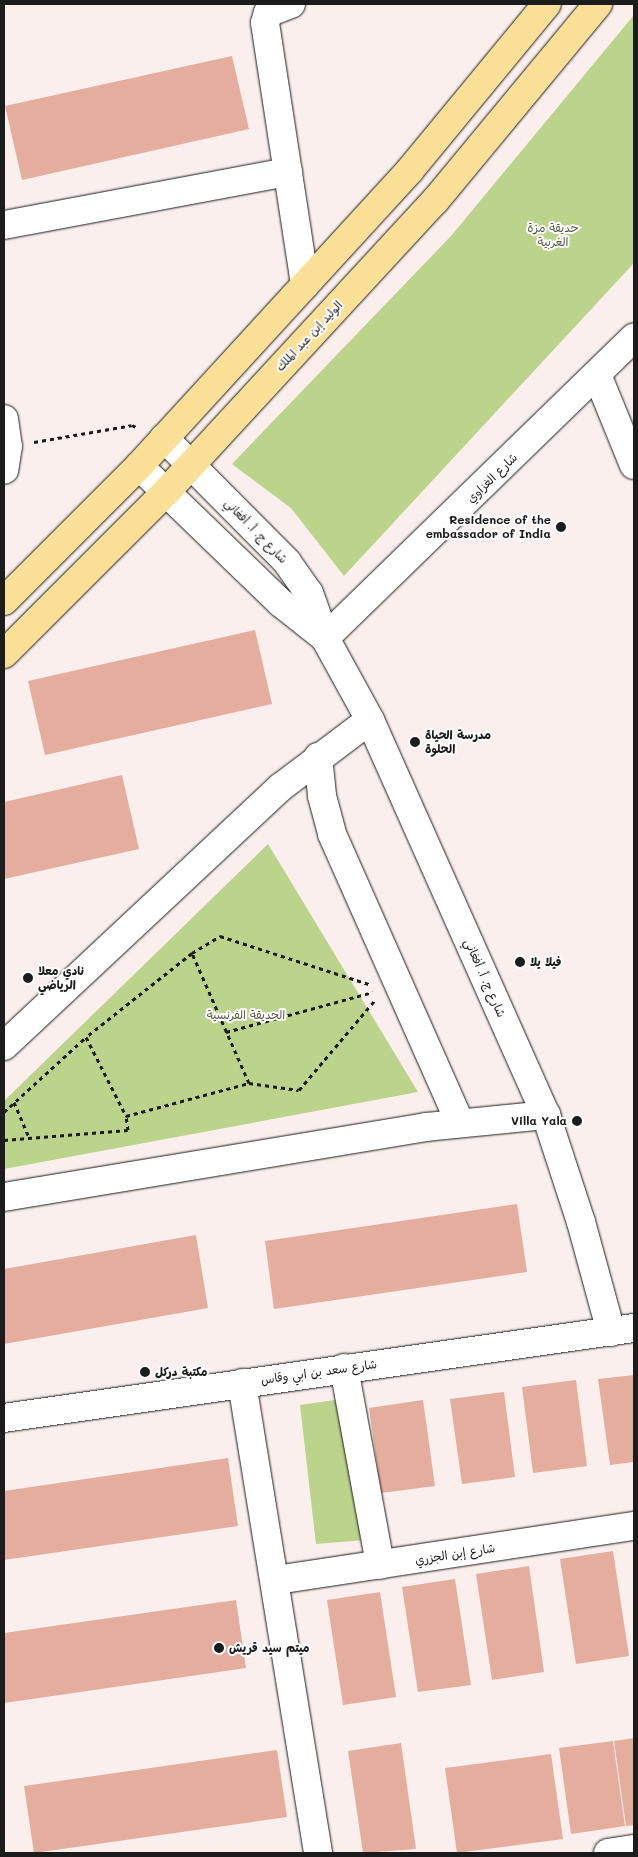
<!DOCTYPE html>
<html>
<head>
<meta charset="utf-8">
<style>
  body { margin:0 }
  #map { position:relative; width:638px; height:1857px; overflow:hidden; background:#faefec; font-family:Mali,"Playpen Sans Arabic",sans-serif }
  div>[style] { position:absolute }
  .green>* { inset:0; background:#bbd38a }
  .building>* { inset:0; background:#e5ad9e }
  .path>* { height:3px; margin-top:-1.5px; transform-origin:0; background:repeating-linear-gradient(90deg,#1c1c1c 0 4px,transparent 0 8px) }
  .roads { filter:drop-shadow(0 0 1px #1c1c1c) drop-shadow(0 0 1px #1c1c1c) }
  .minor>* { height:28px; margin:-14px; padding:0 14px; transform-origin:14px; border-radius:14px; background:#fff }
  .major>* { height:28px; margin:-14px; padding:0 14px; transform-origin:14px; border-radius:14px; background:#fadf96 }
  .dots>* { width:14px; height:14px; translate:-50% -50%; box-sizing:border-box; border:2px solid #fff; border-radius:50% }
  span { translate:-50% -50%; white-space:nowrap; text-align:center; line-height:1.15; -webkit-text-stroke:4px #fff; paint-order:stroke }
  .park-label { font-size:12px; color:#545c42 }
  .street-label { font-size:12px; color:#1c1c1c }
  .poi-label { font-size:12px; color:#1c1c1c; font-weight:700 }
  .right { translate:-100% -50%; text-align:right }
  .left { translate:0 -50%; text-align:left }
  .frame { position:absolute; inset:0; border:5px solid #1c1c1c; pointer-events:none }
</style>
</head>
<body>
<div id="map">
  <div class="green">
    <div style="clip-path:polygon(634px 15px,634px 263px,344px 576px,291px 508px,232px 464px,451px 236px)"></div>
    <div style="clip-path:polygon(268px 844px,418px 1092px,4px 1169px,4px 1101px)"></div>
    <div style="clip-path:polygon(342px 1399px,365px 1540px,316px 1544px,300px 1405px)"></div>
  </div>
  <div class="building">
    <div style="clip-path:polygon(232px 56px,249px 129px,22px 180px,5px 106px)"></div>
    <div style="clip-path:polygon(255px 630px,272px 704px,45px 755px,28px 681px)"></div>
    <div style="clip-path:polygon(122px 775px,139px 849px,4px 879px,4px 802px)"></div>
    <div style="clip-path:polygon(517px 1204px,527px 1272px,274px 1309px,265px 1241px)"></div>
    <div style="clip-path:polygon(196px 1235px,208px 1308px,4px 1344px,4px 1269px)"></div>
    <div style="clip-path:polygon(634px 1375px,634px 1462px,610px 1465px,598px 1379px)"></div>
    <div style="clip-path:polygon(576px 1380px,587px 1466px,533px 1473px,522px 1387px)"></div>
    <div style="clip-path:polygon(504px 1392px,515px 1477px,462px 1484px,450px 1399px)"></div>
    <div style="clip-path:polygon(423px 1400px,435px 1486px,381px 1493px,369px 1408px)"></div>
    <div style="clip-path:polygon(228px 1458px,238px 1526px,4px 1560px,4px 1491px)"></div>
    <div style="clip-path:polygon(613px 1551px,629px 1656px,576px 1664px,560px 1559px)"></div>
    <div style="clip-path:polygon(529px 1566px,544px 1672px,492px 1680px,476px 1574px)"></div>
    <div style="clip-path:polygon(455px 1579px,471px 1685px,418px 1692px,402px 1587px)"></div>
    <div style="clip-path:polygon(380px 1592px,396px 1697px,343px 1705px,327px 1600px)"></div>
    <div style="clip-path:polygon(236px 1600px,246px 1668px,4px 1703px,4px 1633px)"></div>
    <div style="clip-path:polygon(634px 1738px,634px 1825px,626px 1826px,614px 1741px)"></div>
    <div style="clip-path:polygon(613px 1741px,625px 1826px,571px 1834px,559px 1748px)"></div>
    <div style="clip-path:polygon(401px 1743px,416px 1849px,363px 1853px,348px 1751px)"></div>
    <div style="clip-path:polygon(277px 1750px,287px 1817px,34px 1853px,24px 1786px)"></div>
    <div style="clip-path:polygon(551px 1754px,563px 1839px,457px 1853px,445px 1768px)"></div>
  </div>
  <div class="path">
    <div style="left:34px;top:442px;width:99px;rotate:-9.8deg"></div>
    <div style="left:132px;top:425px;width:7px;rotate:27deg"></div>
    <div style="left:192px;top:953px;width:135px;rotate:141.6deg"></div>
    <div style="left:86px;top:1037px;width:89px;rotate:63.1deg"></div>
    <div style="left:126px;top:1116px;width:127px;rotate:-15deg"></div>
    <div style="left:249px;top:1083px;width:142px;rotate:-113.7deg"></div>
    <div style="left:192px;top:953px;width:33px;rotate:-31deg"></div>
    <div style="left:220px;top:936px;width:157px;rotate:17.9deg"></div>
    <div style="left:226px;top:1032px;width:152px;rotate:-15.2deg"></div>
    <div style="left:249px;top:1083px;width:50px;rotate:8deg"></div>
    <div style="left:299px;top:1090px;width:119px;rotate:-49.8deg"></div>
    <div style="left:14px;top:1102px;width:39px;rotate:67deg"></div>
    <div style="left:4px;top:1112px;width:111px;rotate:-42.4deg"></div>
    <div style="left:4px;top:1140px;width:124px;rotate:-4.6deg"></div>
    <div style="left:128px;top:1130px;width:14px;rotate:-98deg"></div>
  </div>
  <div class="roads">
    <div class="minor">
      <div style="left:291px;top:4px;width:25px;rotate:159deg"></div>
      <div style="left:268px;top:13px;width:10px;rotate:107deg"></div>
      <div style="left:265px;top:23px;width:265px;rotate:81.3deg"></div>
      <div style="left:4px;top:225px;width:289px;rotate:-10.6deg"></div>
      <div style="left:598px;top:377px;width:95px;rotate:67.8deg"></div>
      <div style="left:4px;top:419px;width:27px;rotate:82deg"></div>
      <div style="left:8px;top:446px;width:24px;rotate:99deg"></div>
      <div style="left:164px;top:438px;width:175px;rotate:45.2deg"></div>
      <div style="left:287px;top:562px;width:38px;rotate:55deg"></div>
      <div style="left:309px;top:593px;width:48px;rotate:70.4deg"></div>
      <div style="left:325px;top:638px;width:94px;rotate:61.2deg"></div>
      <div style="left:370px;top:720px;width:432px;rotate:66deg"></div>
      <div style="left:546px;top:1115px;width:113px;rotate:71.9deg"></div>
      <div style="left:581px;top:1222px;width:114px;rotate:74.7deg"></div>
      <div style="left:139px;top:466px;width:197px;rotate:44deg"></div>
      <div style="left:281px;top:603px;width:56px;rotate:38.5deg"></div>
      <div style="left:325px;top:638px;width:431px;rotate:-44.2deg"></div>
      <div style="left:318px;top:757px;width:39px;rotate:84deg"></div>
      <div style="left:322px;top:796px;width:39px;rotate:75deg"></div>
      <div style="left:332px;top:834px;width:316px;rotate:66.1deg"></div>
      <div style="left:4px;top:1046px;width:379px;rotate:-43.1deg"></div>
      <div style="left:281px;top:787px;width:111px;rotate:-37deg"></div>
      <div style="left:4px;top:1197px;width:428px;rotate:-9.4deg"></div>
      <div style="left:426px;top:1127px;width:121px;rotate:-5.7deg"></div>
      <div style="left:344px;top:1368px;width:200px;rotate:79.6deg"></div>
      <div style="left:242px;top:1383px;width:476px;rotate:80.8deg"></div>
      <div style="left:4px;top:1418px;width:636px;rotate:-8.13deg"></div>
      <div style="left:276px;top:1580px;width:362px;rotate:-8.6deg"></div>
      <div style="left:608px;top:1853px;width:26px;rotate:-9deg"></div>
    </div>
    <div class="major">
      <div style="left:4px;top:601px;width:191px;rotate:-45deg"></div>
      <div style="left:139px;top:466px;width:401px;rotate:-47.5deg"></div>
      <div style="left:410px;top:170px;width:215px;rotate:-50.5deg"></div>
      <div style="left:4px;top:654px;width:231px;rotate:-45deg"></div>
      <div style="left:167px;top:491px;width:395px;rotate:-47.3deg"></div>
      <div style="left:435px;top:201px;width:256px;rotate:-50.4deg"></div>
    </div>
  </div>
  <div class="dots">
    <div style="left:561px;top:527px;background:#1c1c1c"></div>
    <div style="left:415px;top:742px;background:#1c1c1c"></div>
    <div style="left:520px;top:962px;background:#1c1c1c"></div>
    <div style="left:28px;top:978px;background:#1c1c1c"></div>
    <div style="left:577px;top:1121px;background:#1c1c1c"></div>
    <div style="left:145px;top:1372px;background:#1c1c1c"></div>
    <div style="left:219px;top:1648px;background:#1c1c1c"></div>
  </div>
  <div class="park-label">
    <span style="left:553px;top:235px">حديقة مزة<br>الغربية</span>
    <span style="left:246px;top:1015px">الحديقة الفرنسية</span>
  </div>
  <div class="street-label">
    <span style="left:309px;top:336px;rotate:-47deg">الوليد إبن عبد الملك</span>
    <span style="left:492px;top:478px;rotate:-44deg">شارع الغزاوي</span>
    <span style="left:256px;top:531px;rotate:46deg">شارع ج. أ. أفغاني</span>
    <span style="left:485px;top:978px;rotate:66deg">شارع ج. أ. أفغاني</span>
    <span style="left:319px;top:1372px;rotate:-8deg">شارع سعد بن ابي وقاس</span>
    <span style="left:455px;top:1554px;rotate:-9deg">شارع إبن الجزري</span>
  </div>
  <div class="poi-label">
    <span class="right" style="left:551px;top:527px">Residence of the<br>embassador of India</span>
    <span class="left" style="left:425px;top:742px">مدرسة الحياة<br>الحلوة</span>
    <span class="left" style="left:530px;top:962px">فيلا يلا</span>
    <span class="left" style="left:38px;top:978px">نادي معلا<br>الرياضي</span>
    <span class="right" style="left:567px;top:1121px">Villa Yala</span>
    <span class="left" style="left:155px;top:1372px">مكتبة دركل</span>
    <span class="left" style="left:229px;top:1648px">ميتم سيد قريش</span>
  </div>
  <div class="frame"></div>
</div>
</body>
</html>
